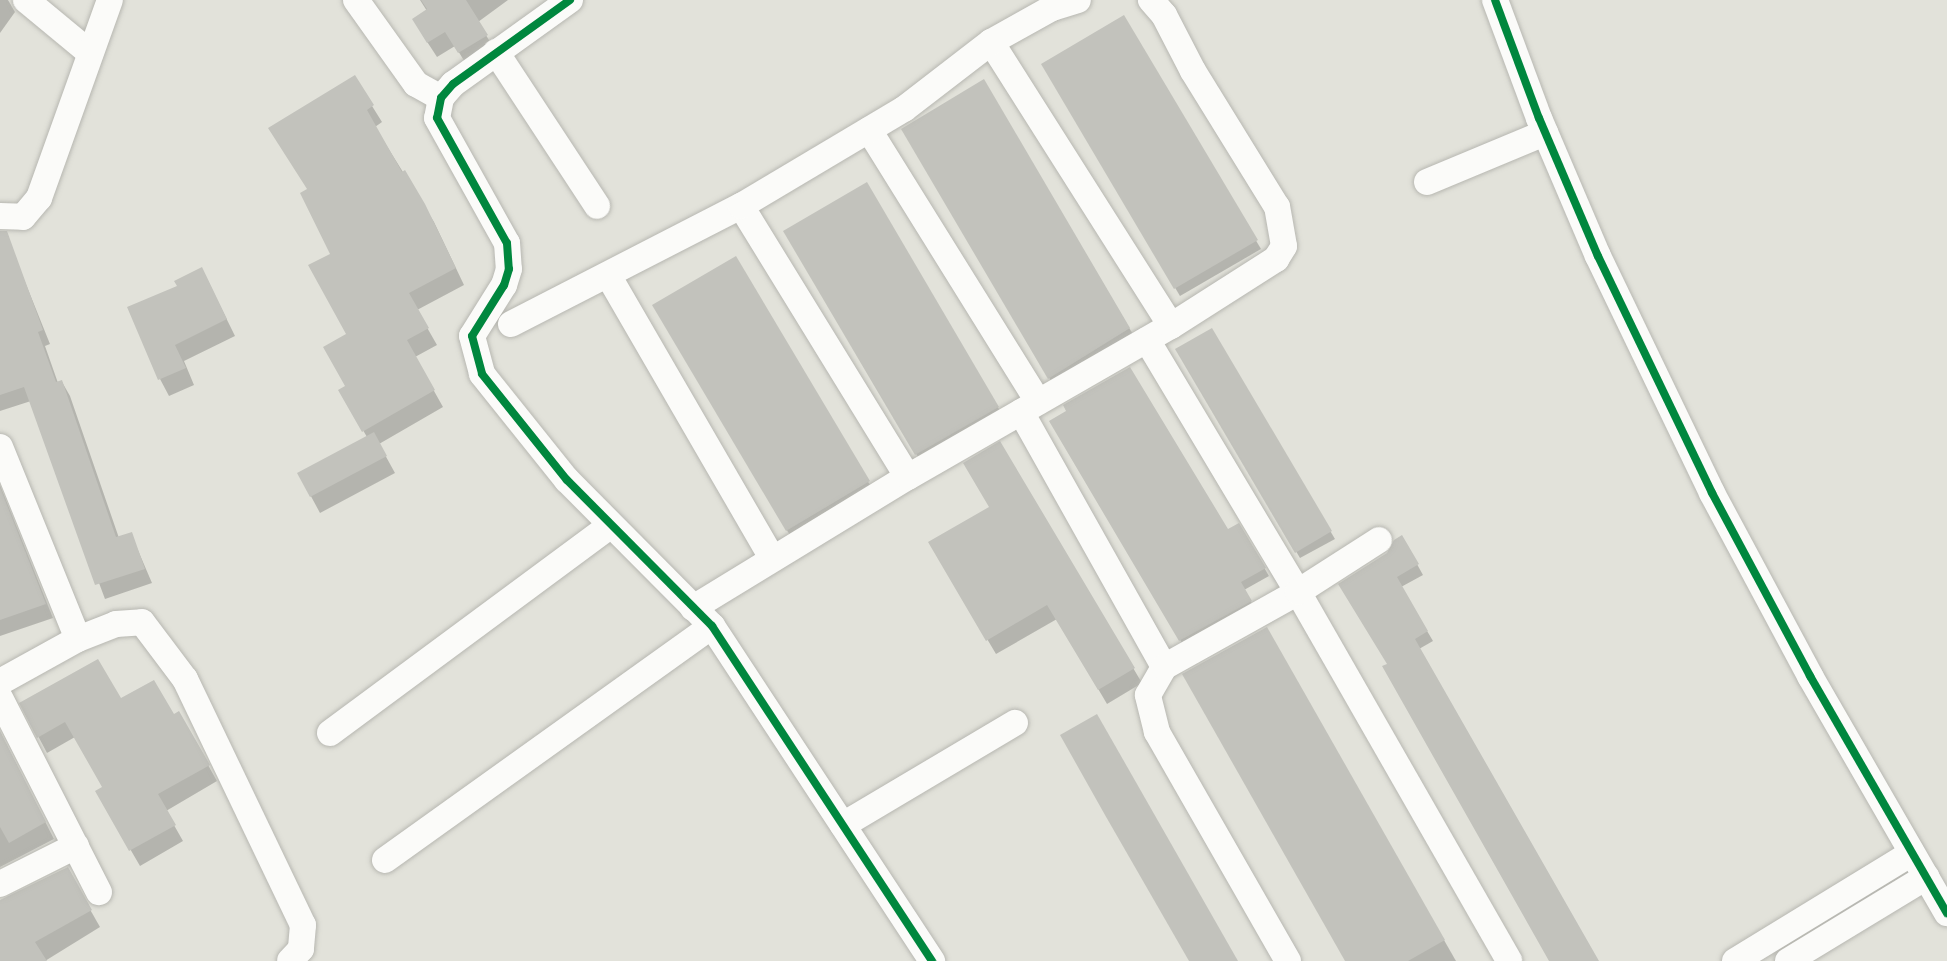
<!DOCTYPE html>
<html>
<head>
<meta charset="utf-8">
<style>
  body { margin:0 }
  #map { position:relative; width:1947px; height:961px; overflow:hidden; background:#e2e2da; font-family:"IBM Plex Serif",serif }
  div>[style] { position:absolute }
  .shadow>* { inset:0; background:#0003 }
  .building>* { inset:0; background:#c2c2bc }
  .roads { filter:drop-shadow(0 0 2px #b7b7b1) drop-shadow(0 0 2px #b7b7b1) }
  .minor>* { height:26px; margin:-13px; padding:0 13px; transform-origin:13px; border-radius:13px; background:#fbfbf9 }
  .cycleway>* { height:8px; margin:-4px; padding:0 4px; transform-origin:4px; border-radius:4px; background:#00873e }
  span { translate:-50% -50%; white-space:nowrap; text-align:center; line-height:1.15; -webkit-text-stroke:5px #fff; paint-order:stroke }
</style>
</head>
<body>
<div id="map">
  <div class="shadow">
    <div style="clip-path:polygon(0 0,8px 0,15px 12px,0 33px)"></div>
    <div style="clip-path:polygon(420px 0,508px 0,478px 22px,495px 50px,468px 67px,455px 46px,437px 57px,422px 34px,427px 11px)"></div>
    <div style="clip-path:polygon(1124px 17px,1261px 249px,1180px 296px,1043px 64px)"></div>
    <div style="clip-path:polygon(354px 77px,382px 122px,375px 127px,434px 222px,464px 285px,417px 310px,437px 345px,415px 357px,443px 407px,379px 444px,395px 473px,320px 513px,299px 474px,367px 437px,340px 391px,348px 386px,348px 335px,332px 255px,309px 190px)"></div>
    <div style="clip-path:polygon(984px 81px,1134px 336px,1054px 386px,903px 129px)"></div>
    <div style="clip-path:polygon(866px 184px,1003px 416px,921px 462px,785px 232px)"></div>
    <div style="clip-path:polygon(13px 252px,50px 344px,45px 346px,58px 383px,62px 382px,70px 396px,119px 538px,131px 534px,152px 583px,105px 599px,31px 401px,0 411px,0 256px)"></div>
    <div style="clip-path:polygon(735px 258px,873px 490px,791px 537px,654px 305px)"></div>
    <div style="clip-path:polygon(202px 269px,235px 336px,184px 361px,194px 385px,169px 396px,160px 379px,179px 287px)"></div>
    <div style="clip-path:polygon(1211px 330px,1335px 539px,1300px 558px,1177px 350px)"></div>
    <div style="clip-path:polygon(1051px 422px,1227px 531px,1239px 525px,1269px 576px,1244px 590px,1255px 609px,1185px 648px)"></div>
    <div style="clip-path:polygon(1000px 443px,1142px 683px,1107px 704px,1057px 619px,996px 654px,930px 543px,991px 507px)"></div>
    <div style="clip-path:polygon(0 485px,53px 618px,0 636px)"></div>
    <div style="clip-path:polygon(1402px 537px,1423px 575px,1401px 587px,1433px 641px,1419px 649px,1597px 961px,1551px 961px,1388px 664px,1388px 554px)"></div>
    <div style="clip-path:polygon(1266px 629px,1456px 961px,1347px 961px)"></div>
    <div style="clip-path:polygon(120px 700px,173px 716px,179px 713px,217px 781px,166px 811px,183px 841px,140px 866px,97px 792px,104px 788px,75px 737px,47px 753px,21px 704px)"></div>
    <div style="clip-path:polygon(0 732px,54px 839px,0 867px)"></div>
    <div style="clip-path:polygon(67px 869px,100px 927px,45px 961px,0 961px,0 902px)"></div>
  </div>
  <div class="building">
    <div style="clip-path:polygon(421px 0,466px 0,488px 35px,458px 53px,445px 32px,427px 43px,412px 19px,427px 9px)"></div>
    <div style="clip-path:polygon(1124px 15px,1258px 240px,1174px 289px,1041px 64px)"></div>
    <div style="clip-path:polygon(355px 75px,374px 105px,367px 110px,402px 172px,405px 170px,425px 204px,456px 268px,409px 293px,429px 328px,407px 340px,435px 390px,362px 432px,338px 390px,345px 386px,323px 347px,346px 334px,308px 265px,330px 254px,300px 193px,307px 189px,268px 128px)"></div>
    <div style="clip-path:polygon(984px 79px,1130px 328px,1048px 379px,901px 129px)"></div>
    <div style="clip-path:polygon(867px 182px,999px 407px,915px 455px,783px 231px)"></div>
    <div style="clip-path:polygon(0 231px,7px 231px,43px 330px,38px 332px,56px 382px,62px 380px,116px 537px,132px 532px,145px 569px,95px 585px,24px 387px,0 395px)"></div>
    <div style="clip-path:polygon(736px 256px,870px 481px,786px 531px,652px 305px)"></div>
    <div style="clip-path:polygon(202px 267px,227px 319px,175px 345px,186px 368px,158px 380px,127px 307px,177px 286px,174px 281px)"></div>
    <div style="clip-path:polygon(1212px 328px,1332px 531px,1295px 553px,1175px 349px)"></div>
    <div style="clip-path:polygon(1130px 367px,1228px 529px,1239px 523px,1266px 568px,1241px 582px,1252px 601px,1179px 641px,1049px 421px,1066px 411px,1063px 405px)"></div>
    <div style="clip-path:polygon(374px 432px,387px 456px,310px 497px,297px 473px)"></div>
    <div style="clip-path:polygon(1000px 441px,1135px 668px,1098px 690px,1047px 605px,986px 641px,928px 542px,989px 507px,963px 463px)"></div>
    <div style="clip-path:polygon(0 487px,46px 604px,0 620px)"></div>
    <div style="clip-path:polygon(1402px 535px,1419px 564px,1397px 577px,1428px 631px,1415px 639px,1599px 961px,1549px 961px,1382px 666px,1387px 664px,1338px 584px,1387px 553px,1394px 540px)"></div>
    <div style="clip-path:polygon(1267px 627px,1445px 940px,1408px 961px,1345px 961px,1182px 674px)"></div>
    <div style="clip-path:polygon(98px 659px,121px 698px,154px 680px,174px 714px,179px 711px,210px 765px,158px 794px,176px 825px,129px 851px,95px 791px,102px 787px,65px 722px,37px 738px,19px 703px)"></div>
    <div style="clip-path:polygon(1097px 714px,1121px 756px,1238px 961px,1189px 961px,1105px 815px,1060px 735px)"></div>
    <div style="clip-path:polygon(0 731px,46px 822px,9px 843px,0 827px)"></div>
    <div style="clip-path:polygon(68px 867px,92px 910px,35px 942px,47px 961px,0 961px,0 900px)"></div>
  </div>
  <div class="roads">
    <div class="minor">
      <div style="left:26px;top:0;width:83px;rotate:39.6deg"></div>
      <div style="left:356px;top:0;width:103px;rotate:54.5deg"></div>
      <div style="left:416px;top:84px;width:29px;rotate:29deg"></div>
      <div style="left:570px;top:0;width:144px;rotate:144.3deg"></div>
      <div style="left:453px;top:84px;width:18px;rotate:131deg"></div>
      <div style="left:441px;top:98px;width:20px;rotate:101deg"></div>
      <div style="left:437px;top:118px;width:143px;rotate:60.8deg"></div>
      <div style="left:507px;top:243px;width:26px;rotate:86deg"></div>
      <div style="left:509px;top:269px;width:17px;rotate:107deg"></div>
      <div style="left:504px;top:285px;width:60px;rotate:122.1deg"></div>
      <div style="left:472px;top:336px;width:39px;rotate:75deg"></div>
      <div style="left:482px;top:374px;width:136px;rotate:51.3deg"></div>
      <div style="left:567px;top:480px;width:206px;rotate:45.2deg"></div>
      <div style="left:712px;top:626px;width:401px;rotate:56.7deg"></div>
      <div style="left:1495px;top:0;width:126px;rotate:69.6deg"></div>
      <div style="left:1539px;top:118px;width:150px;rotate:66.9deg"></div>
      <div style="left:1598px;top:256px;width:263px;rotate:64.3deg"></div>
      <div style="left:1712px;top:493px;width:208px;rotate:61.8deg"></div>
      <div style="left:1810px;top:676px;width:274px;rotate:60deg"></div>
      <div style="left:991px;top:42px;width:336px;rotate:57.6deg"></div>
      <div style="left:496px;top:52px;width:184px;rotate:56.7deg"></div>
      <div style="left:869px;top:130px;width:320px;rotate:58.1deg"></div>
      <div style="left:1427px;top:182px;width:128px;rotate:-22.6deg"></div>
      <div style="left:741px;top:206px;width:318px;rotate:58.4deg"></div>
      <div style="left:0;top:216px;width:23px;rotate:2deg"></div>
      <div style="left:23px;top:217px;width:25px;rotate:-50deg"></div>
      <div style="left:39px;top:198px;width:210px;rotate:-70.3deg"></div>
      <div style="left:608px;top:275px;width:327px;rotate:59.9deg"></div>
      <div style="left:511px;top:324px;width:259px;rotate:-27.2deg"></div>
      <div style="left:741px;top:206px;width:190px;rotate:-30.8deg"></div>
      <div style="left:904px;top:109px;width:110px;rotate:-37.6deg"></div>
      <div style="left:991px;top:42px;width:70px;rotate:-29.1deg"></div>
      <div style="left:1052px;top:8px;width:27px;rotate:-17deg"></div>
      <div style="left:1147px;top:340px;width:294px;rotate:59.1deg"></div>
      <div style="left:1298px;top:592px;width:425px;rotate:60.2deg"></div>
      <div style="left:1021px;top:412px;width:292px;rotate:60.7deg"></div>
      <div style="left:0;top:447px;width:207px;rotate:67.9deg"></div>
      <div style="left:693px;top:608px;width:252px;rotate:-31.4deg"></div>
      <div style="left:908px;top:477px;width:303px;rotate:-29.9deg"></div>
      <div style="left:1171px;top:326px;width:125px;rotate:-32.5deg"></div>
      <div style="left:1276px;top:259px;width:15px;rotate:-58deg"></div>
      <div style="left:1284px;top:246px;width:40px;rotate:-100deg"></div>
      <div style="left:1277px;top:207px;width:160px;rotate:-121.7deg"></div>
      <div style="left:1193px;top:71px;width:63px;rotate:-117.4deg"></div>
      <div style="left:1164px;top:15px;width:20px;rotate:-131deg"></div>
      <div style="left:0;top:682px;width:89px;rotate:-28.9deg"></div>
      <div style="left:78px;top:639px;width:41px;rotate:-21.5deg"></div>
      <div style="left:116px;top:624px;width:26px;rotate:-4deg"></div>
      <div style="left:142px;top:622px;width:71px;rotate:53deg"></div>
      <div style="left:185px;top:679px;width:273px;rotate:64.4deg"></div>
      <div style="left:303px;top:925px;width:24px;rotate:95deg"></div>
      <div style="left:301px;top:949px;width:16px;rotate:133deg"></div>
      <div style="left:0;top:698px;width:218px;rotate:63deg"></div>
      <div style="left:330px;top:733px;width:348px;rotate:-36.5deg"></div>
      <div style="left:843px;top:825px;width:200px;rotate:-30.7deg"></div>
      <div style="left:385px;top:860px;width:402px;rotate:-35.6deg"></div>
      <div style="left:0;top:884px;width:85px;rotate:-26.6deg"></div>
      <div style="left:1288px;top:961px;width:264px;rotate:-119.8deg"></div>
      <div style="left:1157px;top:732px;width:38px;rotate:-104deg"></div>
      <div style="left:1148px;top:695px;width:32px;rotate:-60deg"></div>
      <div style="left:1164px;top:667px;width:154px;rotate:-29.2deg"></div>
      <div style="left:1298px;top:592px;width:96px;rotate:-32.7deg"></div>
      <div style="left:1735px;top:961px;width:207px;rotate:-31.4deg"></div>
      <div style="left:1788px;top:961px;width:162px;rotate:-31.3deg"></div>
    </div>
  </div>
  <div class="cycleway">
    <div style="left:570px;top:0;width:144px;rotate:144.3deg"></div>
    <div style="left:453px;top:84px;width:18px;rotate:131deg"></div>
    <div style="left:441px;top:98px;width:20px;rotate:101deg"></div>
    <div style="left:437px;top:118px;width:143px;rotate:60.8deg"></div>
    <div style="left:507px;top:243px;width:26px;rotate:86deg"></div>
    <div style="left:509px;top:269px;width:17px;rotate:107deg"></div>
    <div style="left:504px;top:285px;width:60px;rotate:122.1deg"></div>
    <div style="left:472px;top:336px;width:39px;rotate:75deg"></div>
    <div style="left:482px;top:374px;width:136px;rotate:51.3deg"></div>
    <div style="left:567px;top:480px;width:206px;rotate:45.2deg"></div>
    <div style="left:712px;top:626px;width:401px;rotate:56.7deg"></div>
    <div style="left:1495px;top:0;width:126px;rotate:69.6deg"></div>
    <div style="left:1539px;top:118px;width:150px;rotate:66.9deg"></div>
    <div style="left:1598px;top:256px;width:263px;rotate:64.3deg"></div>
    <div style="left:1712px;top:493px;width:208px;rotate:61.8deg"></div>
    <div style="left:1810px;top:676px;width:274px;rotate:60deg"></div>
  </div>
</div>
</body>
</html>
